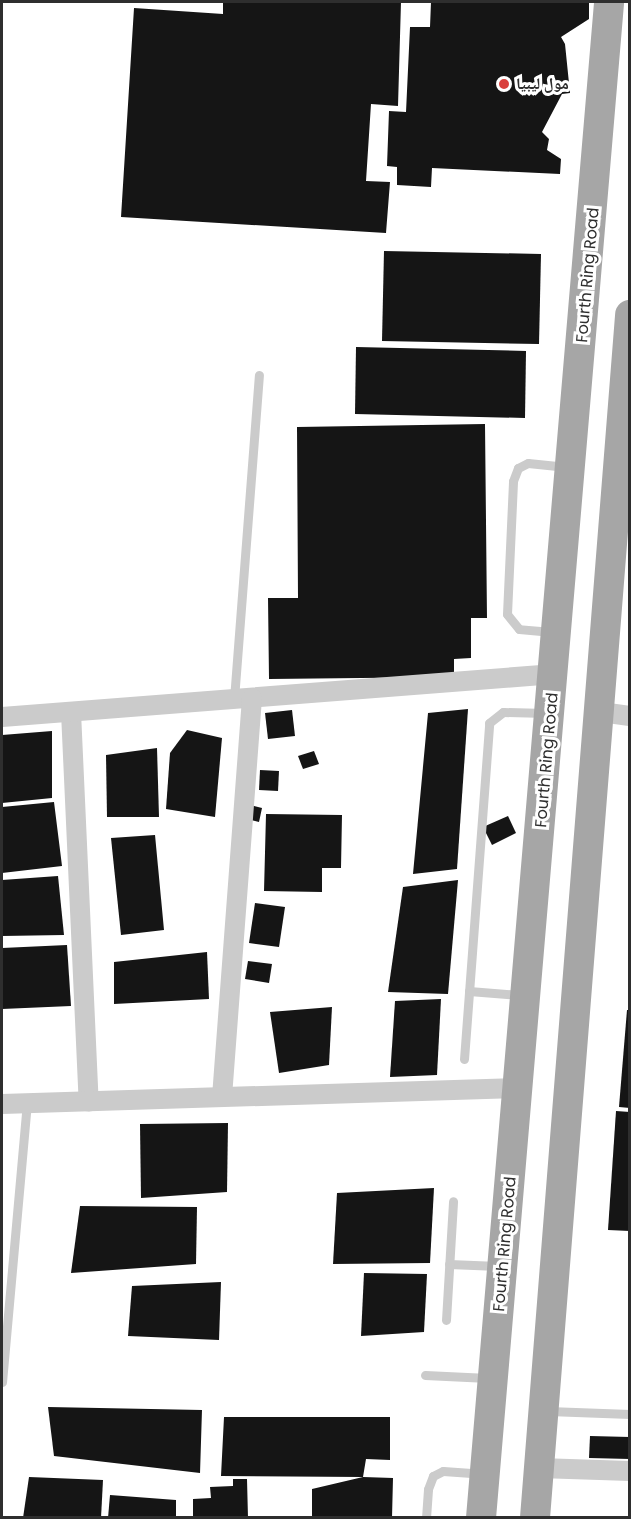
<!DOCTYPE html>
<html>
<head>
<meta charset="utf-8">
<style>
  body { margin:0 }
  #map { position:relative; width:631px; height:1519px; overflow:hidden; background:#fff; font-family:Poppins,"Noto Naskh Arabic",sans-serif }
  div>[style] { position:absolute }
  .building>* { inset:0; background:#151515 }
  .lane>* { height:9px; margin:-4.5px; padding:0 4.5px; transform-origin:4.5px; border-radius:4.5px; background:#cbcbcb }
  .street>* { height:20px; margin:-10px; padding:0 10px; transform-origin:10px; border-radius:10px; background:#cbcbcb }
  .primary>* { height:30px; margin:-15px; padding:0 15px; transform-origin:15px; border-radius:15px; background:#a6a6a6 }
  .dots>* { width:16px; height:16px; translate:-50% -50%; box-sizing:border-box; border:3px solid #fff; border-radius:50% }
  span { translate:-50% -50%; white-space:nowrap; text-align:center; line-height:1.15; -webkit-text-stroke:6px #fff; paint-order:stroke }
  .poi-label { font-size:16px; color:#2e2e2e; font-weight:700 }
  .left { translate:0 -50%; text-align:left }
  .street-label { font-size:16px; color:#2e2e2e }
  .frame { position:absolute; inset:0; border:3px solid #2e2e2e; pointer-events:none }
</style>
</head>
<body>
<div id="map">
  <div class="building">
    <div style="clip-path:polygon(223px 2px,401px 2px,398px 106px,371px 104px,366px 181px,390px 182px,386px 233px,121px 217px,134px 8px,223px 14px)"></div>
    <div style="clip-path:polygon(431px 2px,589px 2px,589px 19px,561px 37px,565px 44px,570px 93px,562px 94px,542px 132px,549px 139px,547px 150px,561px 159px,560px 174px,432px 168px,431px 187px,397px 185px,397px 167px,387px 166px,389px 111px,406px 112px,410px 27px,430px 27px)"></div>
    <div style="clip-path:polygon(384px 251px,541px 254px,539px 344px,382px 341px)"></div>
    <div style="clip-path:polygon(356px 347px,526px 351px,525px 418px,355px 414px)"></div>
    <div style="clip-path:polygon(485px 424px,487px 618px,471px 618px,471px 658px,454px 659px,454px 677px,269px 679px,268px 598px,298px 598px,297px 427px)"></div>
    <div style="clip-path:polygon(468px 709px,457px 869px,413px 874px,428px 713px)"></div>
    <div style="clip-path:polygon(292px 710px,295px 736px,268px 739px,265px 713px)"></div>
    <div style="clip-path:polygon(187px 730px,222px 738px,215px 817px,166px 809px,170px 753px)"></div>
    <div style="clip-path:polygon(52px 731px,52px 798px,2px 803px,2px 735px)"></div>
    <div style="clip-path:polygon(157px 748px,159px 817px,107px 817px,106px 755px)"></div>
    <div style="clip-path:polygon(314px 751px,319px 764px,303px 769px,298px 756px)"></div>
    <div style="clip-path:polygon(260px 770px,279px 771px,278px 791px,259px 790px)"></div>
    <div style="clip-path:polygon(54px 802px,62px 866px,2px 873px,2px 807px)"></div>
    <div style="clip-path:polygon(250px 805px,262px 808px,259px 822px,247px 819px)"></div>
    <div style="clip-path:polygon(266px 814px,342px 815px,341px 868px,322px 868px,322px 892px,264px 891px)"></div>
    <div style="clip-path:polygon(508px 816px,516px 833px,492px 845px,483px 827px)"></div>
    <div style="clip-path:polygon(155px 835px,164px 930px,121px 935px,111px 838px)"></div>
    <div style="clip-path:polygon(58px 876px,64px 935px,2px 936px,2px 880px)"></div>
    <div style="clip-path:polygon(458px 880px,448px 994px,388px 992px,403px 887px)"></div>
    <div style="clip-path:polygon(255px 903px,285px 907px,279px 947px,249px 943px)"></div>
    <div style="clip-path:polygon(67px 945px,71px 1006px,2px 1009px,2px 948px)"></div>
    <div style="clip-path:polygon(207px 952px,209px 999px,114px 1004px,114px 962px)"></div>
    <div style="clip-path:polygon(248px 961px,272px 964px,269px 983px,245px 979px)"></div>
    <div style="clip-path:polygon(441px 999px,437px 1075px,390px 1077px,395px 1001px)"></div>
    <div style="clip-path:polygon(332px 1007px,329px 1065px,279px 1073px,270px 1012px)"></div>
    <div style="clip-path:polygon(627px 1010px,630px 1010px,630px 1108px,619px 1107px)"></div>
    <div style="clip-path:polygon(616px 1111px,630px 1112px,630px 1231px,608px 1230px)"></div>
    <div style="clip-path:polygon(228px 1123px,227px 1192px,141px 1198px,140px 1124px)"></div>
    <div style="clip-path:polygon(434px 1188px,430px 1263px,333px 1264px,337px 1193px)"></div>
    <div style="clip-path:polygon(80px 1206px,197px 1207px,196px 1264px,71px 1273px)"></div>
    <div style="clip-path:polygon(364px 1273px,427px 1274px,424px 1332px,361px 1336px)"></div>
    <div style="clip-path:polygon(221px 1282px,219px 1340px,128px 1336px,132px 1286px)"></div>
    <div style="clip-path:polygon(48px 1407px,202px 1410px,200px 1473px,54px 1456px)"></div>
    <div style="clip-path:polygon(224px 1417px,390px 1417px,390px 1460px,366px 1459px,363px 1477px,393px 1478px,392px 1518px,312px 1518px,312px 1489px,363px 1477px,221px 1476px)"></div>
    <div style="clip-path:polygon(590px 1436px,630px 1437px,630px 1459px,589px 1458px)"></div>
    <div style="clip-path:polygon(29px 1477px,103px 1480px,101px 1518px,23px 1518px)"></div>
    <div style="clip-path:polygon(233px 1479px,247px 1479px,248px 1518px,193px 1518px,193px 1499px,211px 1498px,210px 1487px,233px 1486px)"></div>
    <div style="clip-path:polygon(110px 1495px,176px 1500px,176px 1518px,108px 1518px)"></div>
  </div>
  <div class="lane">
    <div style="left:552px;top:632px;width:33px;rotate:-175deg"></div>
    <div style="left:519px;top:629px;width:19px;rotate:-129deg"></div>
    <div style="left:507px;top:614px;width:133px;rotate:-87.4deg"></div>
    <div style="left:513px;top:481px;width:14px;rotate:-69deg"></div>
    <div style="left:518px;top:468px;width:11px;rotate:-27deg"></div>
    <div style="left:528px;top:463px;width:39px;rotate:6deg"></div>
    <div style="left:234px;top:699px;width:325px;rotate:-85.6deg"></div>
    <div style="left:469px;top:991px;width:51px;rotate:4.5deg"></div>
    <div style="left:464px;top:1059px;width:337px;rotate:-85.7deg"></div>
    <div style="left:489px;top:723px;width:18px;rotate:-38deg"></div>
    <div style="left:503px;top:712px;width:43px;rotate:1.3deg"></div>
    <div style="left:449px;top:1264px;width:49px;rotate:2.3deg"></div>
    <div style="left:446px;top:1320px;width:119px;rotate:-86.6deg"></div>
    <div style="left:425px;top:1375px;width:63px;rotate:2.7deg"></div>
    <div style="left:2px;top:1382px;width:279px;rotate:-84.9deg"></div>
    <div style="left:548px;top:1411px;width:82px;rotate:2.1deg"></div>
    <div style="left:426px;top:1518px;width:29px;rotate:-86deg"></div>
    <div style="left:428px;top:1489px;width:14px;rotate:-69deg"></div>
    <div style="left:433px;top:1476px;width:11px;rotate:-27deg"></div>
    <div style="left:443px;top:1471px;width:39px;rotate:4deg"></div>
  </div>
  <div class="street">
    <div style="left:71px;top:712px;width:390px;rotate:87.4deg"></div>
    <div style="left:601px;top:712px;width:29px;rotate:8deg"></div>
    <div style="left:2px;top:717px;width:554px;rotate:-4.45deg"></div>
    <div style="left:222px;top:1097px;width:400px;rotate:-85.7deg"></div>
    <div style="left:2px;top:1104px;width:516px;rotate:-1.78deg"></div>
    <div style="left:539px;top:1468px;width:91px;rotate:1.9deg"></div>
  </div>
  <div class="primary">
    <div style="left:481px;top:1518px;width:1521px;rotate:-85.17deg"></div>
    <div style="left:535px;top:1518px;width:1207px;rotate:-85.48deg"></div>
  </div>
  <div class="dots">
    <div style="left:504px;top:84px;background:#d93f3c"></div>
  </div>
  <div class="poi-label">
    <span class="left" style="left:516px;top:84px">مول ليبيا</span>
  </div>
  <div class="street-label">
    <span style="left:588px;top:275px;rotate:-85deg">Fourth Ring Road</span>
    <span style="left:547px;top:760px;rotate:-85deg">Fourth Ring Road</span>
    <span style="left:505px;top:1244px;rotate:-85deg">Fourth Ring Road</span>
  </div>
  <div class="frame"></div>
</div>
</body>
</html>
